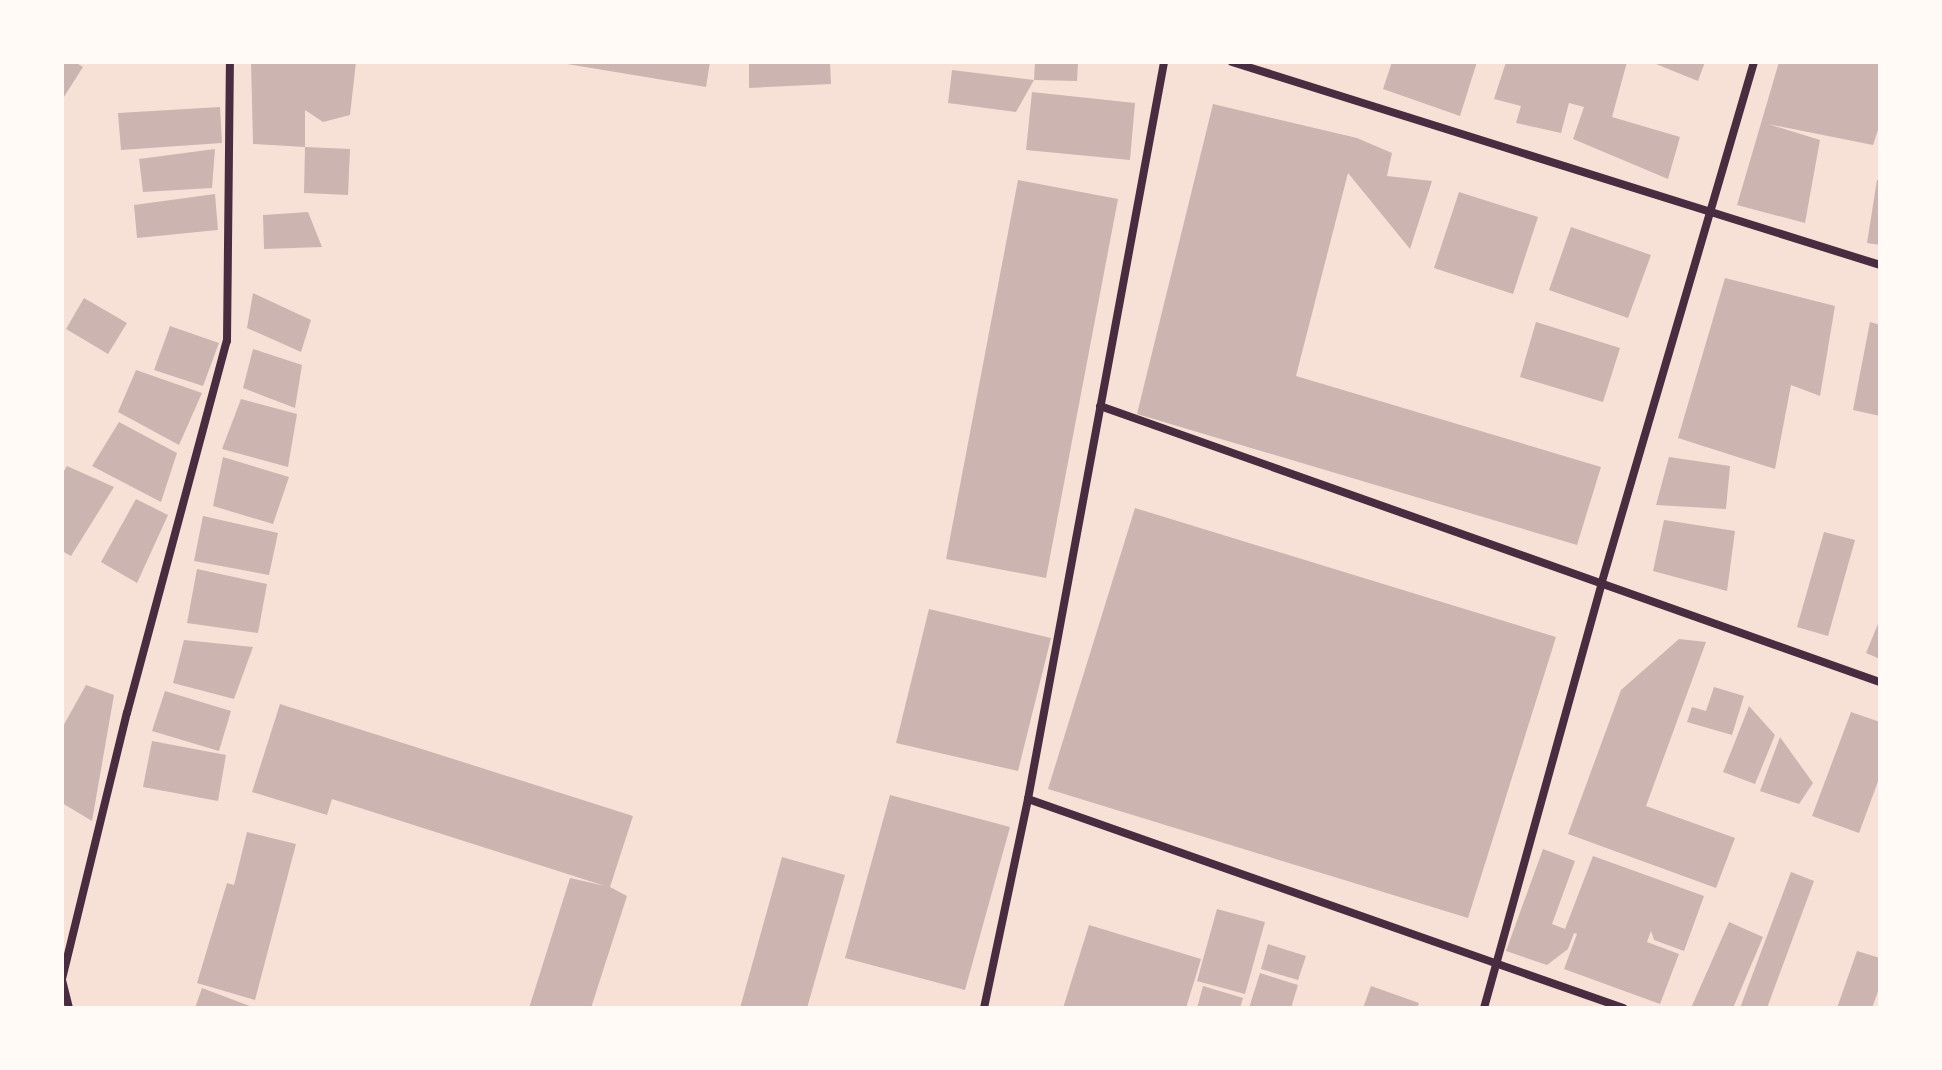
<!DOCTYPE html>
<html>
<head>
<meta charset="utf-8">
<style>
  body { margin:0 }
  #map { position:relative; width:1942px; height:1070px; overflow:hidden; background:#f7e1d7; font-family:"Exo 2",sans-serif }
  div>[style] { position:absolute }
  .building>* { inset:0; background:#ccb4b1 }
  .minor>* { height:8px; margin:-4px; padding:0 4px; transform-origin:4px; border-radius:4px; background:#4a2c40 }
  span { translate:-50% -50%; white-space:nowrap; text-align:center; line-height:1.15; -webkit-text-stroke:6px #fffaf5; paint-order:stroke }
  .frame { position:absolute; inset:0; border:64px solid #fffaf5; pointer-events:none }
</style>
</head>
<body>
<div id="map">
  <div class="building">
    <div style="clip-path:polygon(62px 62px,75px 62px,83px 67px,62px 100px)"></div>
    <div style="clip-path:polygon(251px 62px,356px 62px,350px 115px,323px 122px,305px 110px,305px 147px,253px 144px)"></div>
    <div style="clip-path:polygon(555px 62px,710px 62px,706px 87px)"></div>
    <div style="clip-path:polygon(749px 62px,830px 62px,831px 84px,749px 88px)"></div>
    <div style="clip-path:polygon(1035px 62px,1078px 62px,1077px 81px,1034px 80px)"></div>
    <div style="clip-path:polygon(1392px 62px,1477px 62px,1460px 116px,1383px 89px)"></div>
    <div style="clip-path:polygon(1506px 62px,1627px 62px,1612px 117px,1680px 137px,1668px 179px,1573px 139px,1584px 107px,1569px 103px,1561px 133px,1516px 123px,1521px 106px,1494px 99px)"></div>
    <div style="clip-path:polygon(1651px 62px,1705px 62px,1698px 81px)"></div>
    <div style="clip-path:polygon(1779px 62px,1880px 62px,1880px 124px,1873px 145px,1768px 124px,1820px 140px,1805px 223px,1737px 205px)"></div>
    <div style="clip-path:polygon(952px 70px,1034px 80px,1016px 112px,948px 103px)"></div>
    <div style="clip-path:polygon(1032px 92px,1135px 103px,1130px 160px,1026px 150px)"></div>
    <div style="clip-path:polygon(1213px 104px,1357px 138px,1392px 153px,1387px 176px,1432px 181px,1410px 249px,1348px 173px,1296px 376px,1601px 467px,1577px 545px,1137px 414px)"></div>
    <div style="clip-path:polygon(220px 107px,222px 143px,121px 150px,118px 113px)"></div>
    <div style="clip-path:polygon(305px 147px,350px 149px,348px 195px,304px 193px)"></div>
    <div style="clip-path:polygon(215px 149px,212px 188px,143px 192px,139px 159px)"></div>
    <div style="clip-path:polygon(1018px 180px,1118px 199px,1046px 578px,946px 559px)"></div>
    <div style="clip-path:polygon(1877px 180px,1880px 180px,1880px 245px,1867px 243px)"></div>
    <div style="clip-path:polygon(1459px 192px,1538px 217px,1513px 294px,1434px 268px)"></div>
    <div style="clip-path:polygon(215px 194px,218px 230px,137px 238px,134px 205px)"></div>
    <div style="clip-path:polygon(308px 212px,322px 247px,264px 249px,263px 215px)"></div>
    <div style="clip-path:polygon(1571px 227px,1651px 255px,1628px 318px,1549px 290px)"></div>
    <div style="clip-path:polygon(1725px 278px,1835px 306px,1820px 396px,1791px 385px,1775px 469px,1678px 438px)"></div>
    <div style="clip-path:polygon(253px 293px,311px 320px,301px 352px,247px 328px)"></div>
    <div style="clip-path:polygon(84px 298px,127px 323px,108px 354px,66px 329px)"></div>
    <div style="clip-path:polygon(1536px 322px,1620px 348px,1603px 402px,1520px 377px)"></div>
    <div style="clip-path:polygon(1870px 322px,1880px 325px,1880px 416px,1853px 410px)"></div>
    <div style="clip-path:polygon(170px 326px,219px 343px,203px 386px,154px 370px)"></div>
    <div style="clip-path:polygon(253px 349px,302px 365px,295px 408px,243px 388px)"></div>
    <div style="clip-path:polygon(136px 370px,202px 393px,179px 445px,118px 412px)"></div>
    <div style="clip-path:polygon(241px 399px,297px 414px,288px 467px,222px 449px)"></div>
    <div style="clip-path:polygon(119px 422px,177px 453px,161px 502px,92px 466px)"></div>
    <div style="clip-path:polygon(223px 457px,289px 477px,273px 524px,213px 506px)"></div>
    <div style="clip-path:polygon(1669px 457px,1730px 466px,1726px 509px,1656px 505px)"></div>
    <div style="clip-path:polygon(67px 466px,114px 487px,71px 556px,62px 551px,62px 474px)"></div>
    <div style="clip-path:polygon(136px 499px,168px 515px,137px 583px,101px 562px)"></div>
    <div style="clip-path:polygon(1135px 508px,1556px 637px,1468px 918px,1048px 789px)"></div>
    <div style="clip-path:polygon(203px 516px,278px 533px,269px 575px,194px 561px)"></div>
    <div style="clip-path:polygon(1664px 520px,1735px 531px,1727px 591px,1653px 571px)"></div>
    <div style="clip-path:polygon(1824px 532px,1855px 540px,1828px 636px,1797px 627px)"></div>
    <div style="clip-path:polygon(197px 569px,267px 584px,258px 633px,187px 623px)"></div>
    <div style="clip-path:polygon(929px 609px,1051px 638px,1018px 771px,896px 743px)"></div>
    <div style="clip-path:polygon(1880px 619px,1880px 659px,1866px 653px)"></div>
    <div style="clip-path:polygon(1679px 639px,1706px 642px,1646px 806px,1735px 838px,1716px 888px,1568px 834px,1621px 690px)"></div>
    <div style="clip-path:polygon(184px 640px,253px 647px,234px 699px,173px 683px)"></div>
    <div style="clip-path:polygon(86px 685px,114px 695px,92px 821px,62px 803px,62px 728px)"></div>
    <div style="clip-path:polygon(1714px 687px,1744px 696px,1732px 735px,1687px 722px,1692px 707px,1706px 711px)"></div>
    <div style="clip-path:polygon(165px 691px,231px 711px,219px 751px,152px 731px)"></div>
    <div style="clip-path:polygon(280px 704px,633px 816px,610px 887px,627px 896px,591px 1008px,529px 1008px,570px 878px,605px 886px,332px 799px,327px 815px,252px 792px)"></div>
    <div style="clip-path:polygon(1749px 706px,1775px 735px,1755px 784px,1723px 772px)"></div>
    <div style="clip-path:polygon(1851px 712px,1880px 722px,1880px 776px,1859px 833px,1812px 816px)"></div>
    <div style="clip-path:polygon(1780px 737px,1813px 783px,1799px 804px,1760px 791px)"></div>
    <div style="clip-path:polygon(152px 741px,226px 755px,218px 801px,143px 787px)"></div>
    <div style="clip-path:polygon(890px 795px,1010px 827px,965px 990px,845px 958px)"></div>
    <div style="clip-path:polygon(247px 832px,296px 844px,255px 1000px,197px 983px,227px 883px,234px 885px)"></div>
    <div style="clip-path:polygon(1543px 849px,1575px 861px,1552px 924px,1565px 929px,1593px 856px,1704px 896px,1684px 951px,1654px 940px,1651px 931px,1647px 942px,1679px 954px,1660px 1004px,1564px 969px,1577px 934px,1574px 933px,1568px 949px,1547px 965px,1506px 951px)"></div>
    <div style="clip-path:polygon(782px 857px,845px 875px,807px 1008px,740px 1008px)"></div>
    <div style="clip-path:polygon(1791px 872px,1814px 881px,1767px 1008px,1740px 1008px)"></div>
    <div style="clip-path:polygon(1217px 909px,1265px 922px,1245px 994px,1197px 981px)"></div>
    <div style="clip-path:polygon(1729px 922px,1763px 937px,1733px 1008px,1691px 1008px)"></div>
    <div style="clip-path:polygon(1089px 925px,1201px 959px,1186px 1008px,1063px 1008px)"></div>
    <div style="clip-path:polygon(1268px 944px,1306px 956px,1298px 980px,1261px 969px)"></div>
    <div style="clip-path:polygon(1857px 951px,1880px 958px,1880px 986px,1872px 1008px,1837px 1008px)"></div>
    <div style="clip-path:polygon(1260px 973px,1298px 985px,1291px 1008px,1249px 1008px)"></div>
    <div style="clip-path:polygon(1203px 986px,1243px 998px,1240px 1008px,1197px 1008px)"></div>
    <div style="clip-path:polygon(1371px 986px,1419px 1003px,1417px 1008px,1363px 1008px)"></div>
    <div style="clip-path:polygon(202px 988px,255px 1008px,195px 1008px)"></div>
  </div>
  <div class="minor">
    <div style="left:1232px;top:62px;width:679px;rotate:17.39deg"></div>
    <div style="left:1100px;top:406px;width:827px;rotate:19.49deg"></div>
    <div style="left:1028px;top:799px;width:631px;rotate:19.35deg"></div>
    <div style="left:69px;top:1008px;width:30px;rotate:-104deg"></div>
    <div style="left:62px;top:979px;width:274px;rotate:-76.3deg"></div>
    <div style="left:127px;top:713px;width:385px;rotate:-75deg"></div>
    <div style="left:227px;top:341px;width:279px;rotate:-89.4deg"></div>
    <div style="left:984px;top:1008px;width:214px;rotate:-78.1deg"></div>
    <div style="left:1028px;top:799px;width:749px;rotate:-79.54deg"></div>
    <div style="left:1484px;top:1008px;width:439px;rotate:-74.5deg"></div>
    <div style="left:1601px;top:585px;width:545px;rotate:-73.69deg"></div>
  </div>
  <div class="frame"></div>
</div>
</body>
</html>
